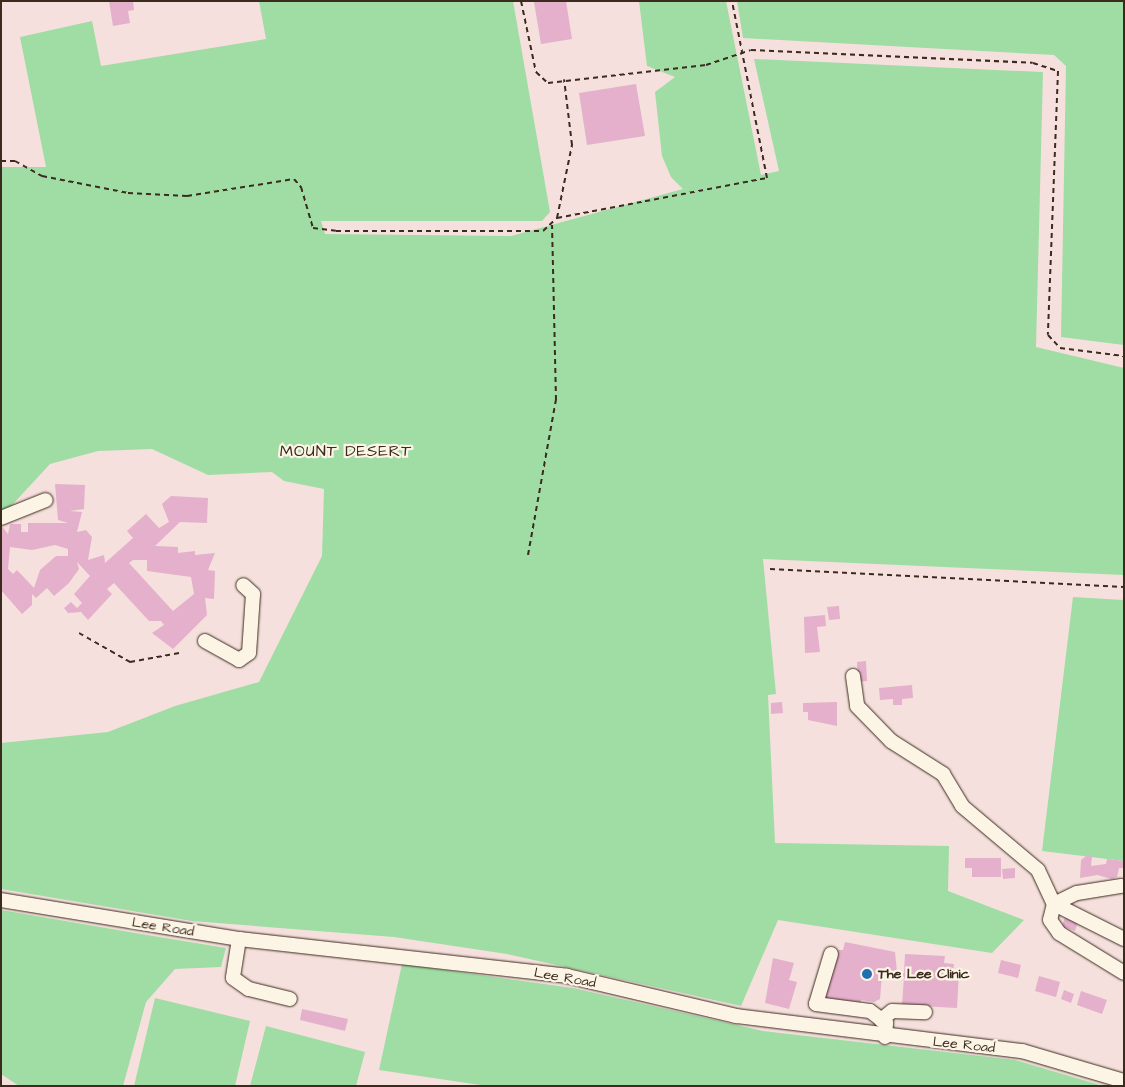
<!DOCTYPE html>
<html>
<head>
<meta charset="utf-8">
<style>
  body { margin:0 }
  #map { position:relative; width:1125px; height:1087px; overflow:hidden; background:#f5e0dd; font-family:"Architects Daughter",sans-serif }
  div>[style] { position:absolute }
  .green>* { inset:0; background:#9fdda4 }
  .building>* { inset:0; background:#e4b0cb }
  .path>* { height:2px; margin-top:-1px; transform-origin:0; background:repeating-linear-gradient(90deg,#3b2a1e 0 5px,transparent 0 9px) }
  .roads { filter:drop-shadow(0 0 1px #3b2a1e) drop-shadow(0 0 1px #3b2a1e) }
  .minor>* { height:14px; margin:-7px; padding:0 7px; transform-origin:7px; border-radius:7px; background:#fcf5e5 }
  .dots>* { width:14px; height:14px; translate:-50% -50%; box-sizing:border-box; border:2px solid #fcf5e5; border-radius:50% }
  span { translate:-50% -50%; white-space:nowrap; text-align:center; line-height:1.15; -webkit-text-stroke:4.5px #fcf5e5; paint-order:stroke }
  .street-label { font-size:14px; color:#3b2a1e }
  .poi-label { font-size:14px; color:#3b2a1e; font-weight:700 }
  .left { translate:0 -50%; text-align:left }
  .quarter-label { font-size:16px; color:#3b2a1e; letter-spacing:1px }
  .frame { position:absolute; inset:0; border:2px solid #3b2a1e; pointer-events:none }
</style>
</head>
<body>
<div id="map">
  <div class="green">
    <div style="clip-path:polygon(259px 1px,513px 1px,550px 212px,542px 221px,321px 221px,325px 234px,511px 236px,683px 189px,671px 177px,662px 156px,655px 92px,675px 77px,647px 66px,639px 1px,726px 1px,761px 175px,779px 171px,754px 59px,1043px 72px,1036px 347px,1124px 368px,1124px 575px,763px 559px,776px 694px,768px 695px,775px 843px,949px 846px,948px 891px,1024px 920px,992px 953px,778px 920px,741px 1006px,507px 954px,394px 937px,192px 921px,1px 889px,1px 743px,108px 732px,175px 706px,259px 682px,322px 556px,324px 489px,284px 481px,272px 472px,208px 475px,152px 449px,98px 451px,50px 464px,1px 517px,1px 167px,46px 167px,20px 37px,92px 21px,101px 66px,266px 39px)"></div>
    <div style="clip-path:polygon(737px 1px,1124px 1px,1124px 345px,1061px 337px,1066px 66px,1054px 55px,743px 38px)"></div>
    <div style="clip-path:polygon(1073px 597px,1124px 600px,1124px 861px,1042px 851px)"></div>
    <div style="clip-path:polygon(1px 910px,135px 933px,226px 948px,221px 967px,175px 969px,146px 1002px,123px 1086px,19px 1086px,1px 1074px)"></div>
    <div style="clip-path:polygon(402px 964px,573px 988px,763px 1031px,1015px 1060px,1103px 1086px,487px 1086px,379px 1070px)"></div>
    <div style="clip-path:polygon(155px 998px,250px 1021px,235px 1086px,134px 1086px)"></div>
    <div style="clip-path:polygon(266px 1026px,365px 1052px,356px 1086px,250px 1086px)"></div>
  </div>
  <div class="building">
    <div style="clip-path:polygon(109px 1px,133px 1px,134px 10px,128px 11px,130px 23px,113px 26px)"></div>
    <div style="clip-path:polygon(566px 1px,572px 39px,541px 44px,534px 2px)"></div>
    <div style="clip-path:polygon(636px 84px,645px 136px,587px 145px,579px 93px)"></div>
    <div style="clip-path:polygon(evenodd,55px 484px,85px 485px,84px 509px,70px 511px,82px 512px,77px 532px,86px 530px,92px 537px,88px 560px,104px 555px,105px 563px,133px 538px,127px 531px,146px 514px,159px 528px,169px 522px,162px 504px,171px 496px,208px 498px,207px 523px,180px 522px,155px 546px,178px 547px,178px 553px,195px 551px,195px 555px,215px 553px,208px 570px,215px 571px,214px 599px,205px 598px,207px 615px,173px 649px,152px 633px,164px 625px,161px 621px,149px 621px,114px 583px,107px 589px,112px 594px,88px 620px,81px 612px,68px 613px,64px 608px,71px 602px,77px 608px,82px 603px,74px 594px,90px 576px,77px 562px,79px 569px,69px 583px,54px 596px,47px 588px,36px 598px,32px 594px,32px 605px,22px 614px,1px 590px,1px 525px,8px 534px,10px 524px,21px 524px,21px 532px,28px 532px,28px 523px,68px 523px,58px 520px,55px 484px,55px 545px,68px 549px,68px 556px,56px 556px,40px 570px,34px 588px,17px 570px,13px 574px,8px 569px,10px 547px,32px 550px,55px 545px,55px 484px,133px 560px,147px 560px,147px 571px,191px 577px,194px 594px,173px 611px,129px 563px,133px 560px)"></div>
    <div style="clip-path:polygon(839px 606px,840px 619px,829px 620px,827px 607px)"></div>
    <div style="clip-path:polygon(825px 615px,826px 626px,817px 627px,820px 652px,805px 653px,804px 617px)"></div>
    <div style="clip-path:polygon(866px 661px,867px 681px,858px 682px,857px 662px)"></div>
    <div style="clip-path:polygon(912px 685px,913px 698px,902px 699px,902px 705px,893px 705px,893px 699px,880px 700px,879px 688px)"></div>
    <div style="clip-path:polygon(782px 702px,783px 713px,771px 714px,771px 703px)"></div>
    <div style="clip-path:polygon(837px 702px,837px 726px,808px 720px,808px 712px,803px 712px,803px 703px)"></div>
    <div style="clip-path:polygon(1086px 856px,1092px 856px,1091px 866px,1106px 864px,1107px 859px,1124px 861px,1124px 868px,1119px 868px,1117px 877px,1112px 879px,1097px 875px,1080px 878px,1081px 860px)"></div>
    <div style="clip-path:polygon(965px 858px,1001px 858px,1001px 877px,972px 877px,972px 868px,965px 868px)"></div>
    <div style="clip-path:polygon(1015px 868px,1015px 878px,1003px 879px,1002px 869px)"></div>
    <div style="clip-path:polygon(1065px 917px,1078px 922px,1075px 931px,1062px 926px)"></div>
    <div style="clip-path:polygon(845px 942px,895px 952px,897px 972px,904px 973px,905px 954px,945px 956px,944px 963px,954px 964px,953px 971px,959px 972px,957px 1008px,902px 1005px,904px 977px,882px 975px,880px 999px,874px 1002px,861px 1000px,860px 1007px,825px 998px,837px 950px,843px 950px)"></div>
    <div style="clip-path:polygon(773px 958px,794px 963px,789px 980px,797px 982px,789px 1009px,765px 1003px)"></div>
    <div style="clip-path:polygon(1001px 960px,1021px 965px,1018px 978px,998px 973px)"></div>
    <div style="clip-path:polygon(1039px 976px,1060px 982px,1056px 997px,1035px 991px)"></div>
    <div style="clip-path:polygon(1064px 990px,1074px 994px,1071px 1003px,1061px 999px)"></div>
    <div style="clip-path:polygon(1081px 991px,1107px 1000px,1102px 1014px,1077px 1005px)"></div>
    <div style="clip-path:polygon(302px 1009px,348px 1019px,345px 1031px,300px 1020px)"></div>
  </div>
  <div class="path">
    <div style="left:521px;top:1px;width:73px;rotate:78.1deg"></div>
    <div style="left:536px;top:72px;width:16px;rotate:43deg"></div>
    <div style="left:548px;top:83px;width:159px;rotate:-6.5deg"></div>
    <div style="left:706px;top:65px;width:47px;rotate:-18.4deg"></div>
    <div style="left:751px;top:50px;width:282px;rotate:2.6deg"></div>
    <div style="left:1033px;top:63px;width:26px;rotate:18deg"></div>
    <div style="left:1058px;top:71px;width:264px;rotate:92.2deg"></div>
    <div style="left:1048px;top:335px;width:18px;rotate:47deg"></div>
    <div style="left:1060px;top:348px;width:64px;rotate:7.1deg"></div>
    <div style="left:1px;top:161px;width:14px"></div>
    <div style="left:15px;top:161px;width:31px;rotate:29deg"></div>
    <div style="left:42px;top:176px;width:88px;rotate:11.2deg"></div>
    <div style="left:128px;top:193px;width:59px;rotate:2.9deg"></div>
    <div style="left:187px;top:196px;width:108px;rotate:-9deg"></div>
    <div style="left:294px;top:179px;width:11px;rotate:49deg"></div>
    <div style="left:301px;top:187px;width:43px;rotate:73.7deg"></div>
    <div style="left:313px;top:228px;width:23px;rotate:7deg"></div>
    <div style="left:336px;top:231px;width:207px"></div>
    <div style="left:543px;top:231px;width:19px;rotate:-43deg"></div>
    <div style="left:557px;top:218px;width:75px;rotate:-78.4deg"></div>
    <div style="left:572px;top:145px;width:66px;rotate:-96.9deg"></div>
    <div style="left:557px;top:218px;width:214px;rotate:-10.8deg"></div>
    <div style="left:767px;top:178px;width:180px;rotate:-101.2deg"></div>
    <div style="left:528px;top:555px;width:158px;rotate:-79.8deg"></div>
    <div style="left:556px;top:400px;width:175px;rotate:-91.3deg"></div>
    <div style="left:770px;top:569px;width:354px;rotate:2.9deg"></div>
    <div style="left:1px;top:597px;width:11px;rotate:90deg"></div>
    <div style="left:79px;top:633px;width:59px;rotate:29.6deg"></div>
    <div style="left:130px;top:662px;width:50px;rotate:-10.4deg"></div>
  </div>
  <div class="roads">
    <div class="minor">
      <div style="left:1px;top:518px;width:48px;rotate:-21.8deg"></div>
      <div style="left:205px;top:641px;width:39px;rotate:29deg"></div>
      <div style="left:239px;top:660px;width:12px;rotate:-35deg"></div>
      <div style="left:249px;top:653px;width:59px;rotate:-86.1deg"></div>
      <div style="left:253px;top:594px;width:13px;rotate:-138deg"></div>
      <div style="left:853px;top:676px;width:30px;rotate:82deg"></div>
      <div style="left:857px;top:706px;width:49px;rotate:45.8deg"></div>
      <div style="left:891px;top:741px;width:62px;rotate:32.4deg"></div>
      <div style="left:943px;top:774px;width:37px;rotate:59deg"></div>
      <div style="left:962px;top:806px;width:99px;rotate:40.1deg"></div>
      <div style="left:1038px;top:870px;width:38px;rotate:65deg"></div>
      <div style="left:1054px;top:904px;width:25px;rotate:-26deg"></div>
      <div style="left:1077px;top:893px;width:45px;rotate:-9deg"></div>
      <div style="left:1px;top:900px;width:241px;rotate:9.3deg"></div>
      <div style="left:239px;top:939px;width:330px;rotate:6.4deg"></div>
      <div style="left:567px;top:976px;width:174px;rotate:13.3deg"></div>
      <div style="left:736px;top:1016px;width:288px;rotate:7deg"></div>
      <div style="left:1022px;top:1051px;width:106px;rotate:16.4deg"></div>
      <div style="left:239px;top:939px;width:39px;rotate:99deg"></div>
      <div style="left:233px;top:978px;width:19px;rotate:35deg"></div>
      <div style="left:249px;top:989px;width:42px;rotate:13.7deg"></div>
      <div style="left:1124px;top:939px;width:78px;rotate:-153.4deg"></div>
      <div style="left:1054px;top:904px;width:16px;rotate:104deg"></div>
      <div style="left:1050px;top:920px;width:16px;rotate:55deg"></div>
      <div style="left:1059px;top:933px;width:76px;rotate:31.6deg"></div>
      <div style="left:831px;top:954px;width:52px;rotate:106.7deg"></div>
      <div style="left:816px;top:1004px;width:54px;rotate:7.4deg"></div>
      <div style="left:870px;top:1011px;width:20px;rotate:37deg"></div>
      <div style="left:886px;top:1023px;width:14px;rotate:94deg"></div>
      <div style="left:881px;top:1020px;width:14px;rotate:-39deg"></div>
      <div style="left:892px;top:1011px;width:33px;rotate:2deg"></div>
    </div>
  </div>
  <div class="dots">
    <div style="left:867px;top:974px;background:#1f6fb2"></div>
  </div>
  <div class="street-label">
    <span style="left:163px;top:927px;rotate:9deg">Lee Road</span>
    <span style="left:565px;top:978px;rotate:10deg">Lee Road</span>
    <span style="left:964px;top:1045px;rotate:6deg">Lee Road</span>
  </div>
  <div class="poi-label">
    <span class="left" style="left:878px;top:974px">The Lee Clinic</span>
  </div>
  <div class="quarter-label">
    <span style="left:346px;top:451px">MOUNT DESERT</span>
  </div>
  <div class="frame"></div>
</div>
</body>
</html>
